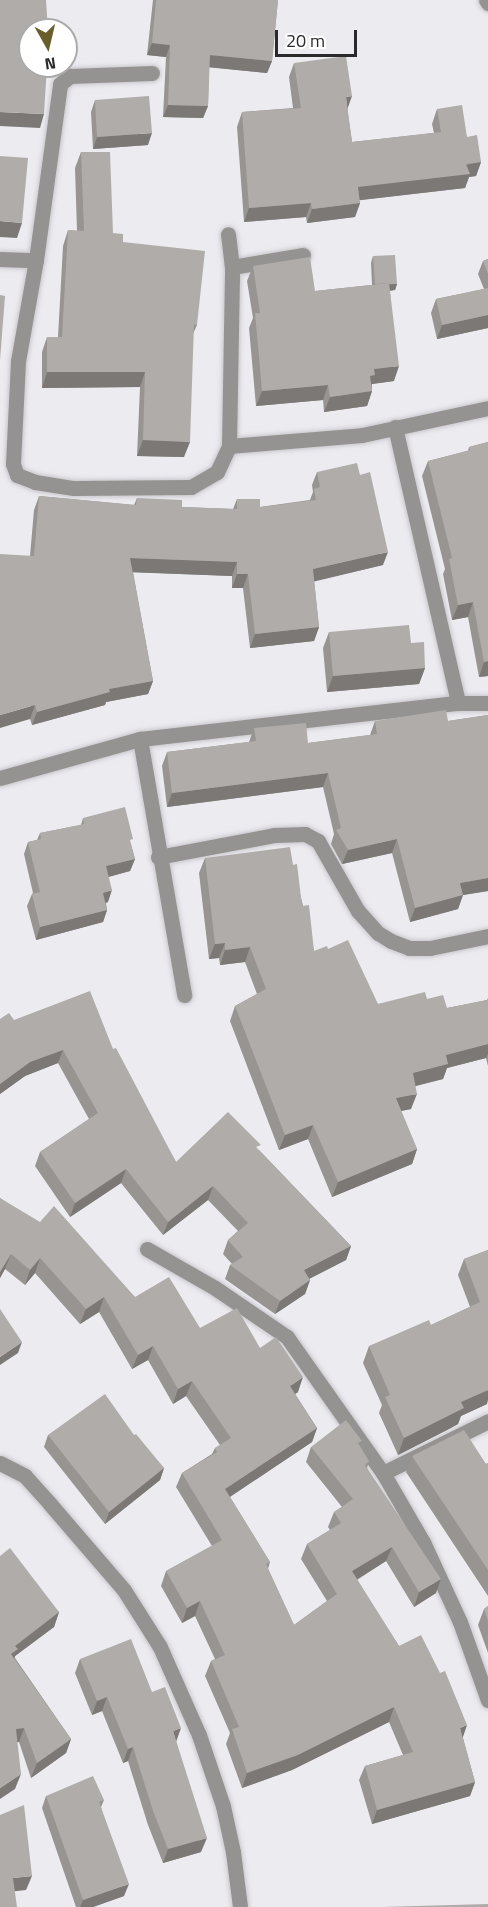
<!DOCTYPE html>
<html>
<head>
<meta charset="utf-8">
<style>
  body { margin:0 }
  #map { position:relative; width:488px; height:1907px; overflow:hidden; background:#ecebf0; font-family:"Titillium Web",sans-serif }
  div>[style] { position:absolute }
  .roads { filter:drop-shadow(0 0 2px #c9c8cd) drop-shadow(0 0 2px #c9c8cd) }
  .minor>* { height:15px; margin:-7.5px; padding:0 7.5px; transform-origin:7.5px; border-radius:7.5px; background:#949391 }
  .tertiary>* { height:15px; margin:-7.5px; padding:0 7.5px; transform-origin:7.5px; border-radius:7.5px; background:#949391 }
  .wall>* { inset:0; background:#979491 }
  .shaded-wall>* { inset:0; background:#7b7876 }
  .building>* { inset:0; background:#b0aca9 }
  span { translate:-50% -50%; white-space:nowrap; text-align:center; line-height:1.15; -webkit-text-stroke:4.5px #fff; paint-order:stroke }
  .north { position:absolute; left:18px; top:18px; width:60px; height:60px; box-sizing:border-box; background:#fff; border:2px solid #aaaaab; border-radius:50%; rotate:172deg; font-size:16px; font-weight:700; line-height:24px; text-align:center; color:#2a2a2c }
  .north::after { content:''; display:block; margin:auto; width:21px; height:27px; background:#695d2a; clip-path:polygon(50% 0,100% 100%,50% 72%,0 100%) }
  .scale { position:absolute; left:275px; top:30px; width:82px; height:27px; box-sizing:border-box; border:3px solid #2a2a2c; border-top:0; padding-left:8px; font-size:18px; line-height:21px; white-space:nowrap; color:#2a2a2c; -webkit-text-stroke:4px #fff; paint-order:stroke }
</style>
</head>
<body>
<div id="map">
  <div class="roads">
    <div class="minor">
      <div style="left:0;top:259px;width:36px;rotate:2deg"></div>
      <div style="left:36px;top:260px;width:178px;rotate:-82.2deg"></div>
      <div style="left:60px;top:84px;width:13px;rotate:-39deg"></div>
      <div style="left:70px;top:76px;width:82px;rotate:-2.1deg"></div>
      <div style="left:36px;top:260px;width:103px;rotate:100.1deg"></div>
      <div style="left:18px;top:361px;width:103px;rotate:92.8deg"></div>
      <div style="left:13px;top:464px;width:12px;rotate:70deg"></div>
      <div style="left:17px;top:475px;width:19px;rotate:21deg"></div>
      <div style="left:35px;top:482px;width:39px;rotate:9deg"></div>
      <div style="left:74px;top:488px;width:117px;rotate:-0.5deg"></div>
      <div style="left:191px;top:487px;width:30px;rotate:-30deg"></div>
      <div style="left:217px;top:472px;width:29px;rotate:-65deg"></div>
      <div style="left:229px;top:446px;width:179px;rotate:-89deg"></div>
      <div style="left:232px;top:267px;width:33px;rotate:-97deg"></div>
      <div style="left:232px;top:267px;width:72px;rotate:-9.6deg"></div>
      <div style="left:395px;top:427px;width:283px;rotate:77.1deg"></div>
      <div style="left:229px;top:446px;width:133px;rotate:-4.7deg"></div>
      <div style="left:362px;top:435px;width:129px;rotate:-12.1deg"></div>
      <div style="left:140px;top:739px;width:260px;rotate:80.2deg"></div>
      <div style="left:0;top:778px;width:145px;rotate:-15.6deg"></div>
      <div style="left:140px;top:739px;width:320px;rotate:-6.5deg"></div>
      <div style="left:458px;top:703px;width:30px"></div>
      <div style="left:158px;top:857px;width:118px;rotate:-10.7deg"></div>
      <div style="left:274px;top:835px;width:31px;rotate:-2deg"></div>
      <div style="left:305px;top:834px;width:15px;rotate:28deg"></div>
      <div style="left:318px;top:841px;width:81px;rotate:60.3deg"></div>
      <div style="left:358px;top:911px;width:30px;rotate:48deg"></div>
      <div style="left:378px;top:933px;width:15px;rotate:32deg"></div>
      <div style="left:391px;top:941px;width:19px;rotate:21deg"></div>
      <div style="left:409px;top:948px;width:21px"></div>
      <div style="left:430px;top:948px;width:59px;rotate:-11.7deg"></div>
      <div style="left:147px;top:1249px;width:78px;rotate:29.8deg"></div>
      <div style="left:215px;top:1288px;width:87px;rotate:34.2deg"></div>
      <div style="left:287px;top:1337px;width:166px;rotate:54.8deg"></div>
      <div style="left:383px;top:1473px;width:80px;rotate:59.9deg"></div>
      <div style="left:423px;top:1542px;width:88px;rotate:65.2deg"></div>
      <div style="left:460px;top:1622px;width:83px;rotate:70.3deg"></div>
      <div style="left:0;top:1463px;width:28px;rotate:27deg"></div>
      <div style="left:25px;top:1476px;width:38px;rotate:48deg"></div>
      <div style="left:50px;top:1504px;width:113px;rotate:49.3deg"></div>
      <div style="left:124px;top:1590px;width:67px;rotate:57.7deg"></div>
      <div style="left:160px;top:1647px;width:96px;rotate:66.1deg"></div>
      <div style="left:199px;top:1735px;width:75px;rotate:71.3deg"></div>
      <div style="left:223px;top:1806px;width:47px;rotate:77.7deg"></div>
      <div style="left:233px;top:1852px;width:55px;rotate:82.7deg"></div>
      <div style="left:383px;top:1473px;width:117px;rotate:-26.3deg"></div>
    </div>
    <div class="tertiary">
      <div style="left:486px;top:0;width:4px;rotate:56deg"></div>
    </div>
  </div>
  <div class="wall">
    <div style="clip-path:polygon(153px 0,278px 0,272px 61px,267px 73px,209px 67px,208px 106px,203px 118px,163px 117px,166px 57px,147px 55px)"></div>
    <div style="clip-path:polygon(294px 63px,347px 108px,352px 142px,434px 133px,432px 124px,437px 109px,467px 137px,481px 162px,476px 176px,469px 177px,465px 188px,359px 200px,360px 203px,355px 217px,307px 223px,306px 217px,244px 222px,237px 127px,242px 112px,293px 108px,289px 77px)"></div>
    <div style="clip-path:polygon(95px 100px,148px 145px,93px 149px,91px 112px)"></div>
    <div style="clip-path:polygon(81px 152px,113px 233px,123px 242px,197px 325px,193px 334px,184px 457px,137px 456px,140px 387px,42px 388px,42px 352px,47px 337px,58px 337px,63px 246px,68px 230px,77px 231px,75px 168px)"></div>
    <div style="clip-path:polygon(373px 256px,397px 284px,395px 290px,390px 291px,394px 381px,372px 384px,372px 391px,367px 406px,324px 412px,323px 400px,256px 406px,249px 328px,253px 318px,247px 281px,253px 266px,315px 291px,372px 285px,371px 263px)"></div>
    <div style="clip-path:polygon(488px 259px,488px 328px,437px 339px,431px 313px,436px 299px,484px 289px,478px 274px,483px 261px)"></div>
    <div style="clip-path:polygon(488px 442px,488px 676px,479px 677px,468px 617px,452px 620px,443px 574px,445px 569px,422px 476px,428px 461px,468px 451px,469px 447px)"></div>
    <div style="clip-path:polygon(317px 472px,360px 475px,383px 565px,314px 581px,319px 627px,314px 641px,250px 648px,243px 588px,232px 588px,232px 576px,133px 572px,153px 681px,148px 694px,106px 702px,105px 705px,32px 725px,30px 719px,30px 556px,34px 510px,39px 496px,134px 505px,137px 498px,182px 507px,233px 509px,237px 499px,260px 507px,310px 500px,313px 492px,312px 485px)"></div>
    <div style="clip-path:polygon(329px 632px,425px 668px,419px 684px,327px 692px,323px 648px)"></div>
    <div style="clip-path:polygon(488px 715px,488px 891px,463px 895px,458px 909px,410px 922px,392px 853px,342px 864px,331px 844px,334px 834px,323px 787px,167px 807px,162px 766px,167px 752px,249px 742px,254px 728px,308px 743px,370px 735px,375px 721px,448px 721px)"></div>
    <div style="clip-path:polygon(83px 818px,131px 845px,135px 859px,130px 871px,108px 877px,108px 902px,106px 903px,107px 910px,103px 922px,36px 940px,27px 906px,32px 894px,33px 893px,24px 854px,28px 842px,37px 840px,40px 833px,81px 825px)"></div>
    <div style="clip-path:polygon(205px 858px,293px 865px,314px 951px,328px 949px,378px 1004px,427px 999px,447px 1008px,487px 1000px,488px 998px,488px 1066px,486px 1058px,447px 1068px,443px 1079px,415px 1086px,411px 1109px,401px 1111px,417px 1149px,412px 1164px,332px 1197px,308px 1139px,279px 1150px,230px 1021px,235px 1006px,257px 994px,245px 962px,220px 965px,219px 958px,209px 959px,199px 873px)"></div>
    <div style="clip-path:polygon(0 1019px,14px 1020px,113px 1049px,176px 1162px,259px 1150px,351px 1246px,346px 1260px,309px 1279px,310px 1280px,305px 1294px,275px 1314px,225px 1279px,230px 1265px,232px 1264px,223px 1254px,228px 1240px,238px 1231px,208px 1200px,163px 1235px,121px 1183px,70px 1217px,35px 1166px,40px 1152px,89px 1119px,58px 1063px,25px 1076px,0 1094px)"></div>
    <div style="clip-path:polygon(0 1198px,135px 1297px,200px 1328px,260px 1348px,298px 1392px,295px 1394px,317px 1428px,312px 1442px,230px 1497px,270px 1562px,268px 1569px,294px 1625px,327px 1601px,301px 1559px,307px 1544px,330px 1530px,328px 1527px,334px 1512px,342px 1507px,306px 1462px,311px 1447px,360px 1446px,369px 1461px,367px 1468px,436px 1593px,414px 1607px,386px 1561px,357px 1580px,399px 1646px,463px 1738px,475px 1782px,470px 1796px,372px 1824px,359px 1780px,365px 1766px,403px 1755px,389px 1722px,292px 1770px,242px 1788px,226px 1744px,230px 1733px,205px 1676px,211px 1661px,215px 1659px,195px 1616px,182px 1623px,161px 1586px,166px 1571px,212px 1546px,176px 1487px,182px 1473px,212px 1454px,215px 1448px,220px 1445px,186px 1396px,173px 1404px,148px 1360px,132px 1369px,99px 1312px,80px 1324px,35px 1273px,25px 1285px,5px 1269px,0 1278px)"></div>
    <div style="clip-path:polygon(488px 1250px,487px 1404px,461px 1416px,458px 1424px,447px 1430px,398px 1455px,379px 1413px,382px 1405px,363px 1363px,369px 1346px,431px 1325px,470px 1307px,458px 1275px,464px 1259px)"></div>
    <div style="clip-path:polygon(48px 1435px,134px 1435px,164px 1468px,160px 1480px,105px 1524px,44px 1447px)"></div>
    <div style="clip-path:polygon(412px 1456px,486px 1464px,488px 1463px,488px 1596px,406px 1472px)"></div>
    <div style="clip-path:polygon(0 1556px,59px 1612px,54px 1627px,15px 1656px,15px 1658px,71px 1739px,66px 1753px,31px 1778px,19px 1742px,17px 1742px,15px 1789px)"></div>
    <div style="clip-path:polygon(488px 1606px,488px 1653px,478px 1625px,484px 1609px)"></div>
    <div style="clip-path:polygon(80px 1659px,152px 1692px,176px 1741px,201px 1852px,163px 1863px,148px 1825px,128px 1761px,123px 1763px,102px 1711px,92px 1715px,75px 1673px)"></div>
    <div style="clip-path:polygon(46px 1796px,104px 1800px,101px 1807px,124px 1896px,93px 1907px,76px 1907px,42px 1808px)"></div>
  </div>
  <div class="shaded-wall">
    <div style="clip-path:polygon(152px 43px,170px 45px,166px 57px,147px 55px)"></div>
    <div style="clip-path:polygon(210px 55px,272px 61px,267px 73px,206px 67px)"></div>
    <div style="clip-path:polygon(352px 96px,347px 110px,346px 97px)"></div>
    <div style="clip-path:polygon(168px 105px,208px 106px,203px 118px,163px 117px)"></div>
    <div style="clip-path:polygon(0 112px,44px 114px,40px 128px,0 126px)"></div>
    <div style="clip-path:polygon(152px 133px,148px 145px,93px 149px,97px 137px)"></div>
    <div style="clip-path:polygon(481px 162px,476px 176px,469px 177px,465px 188px,353px 201px,358px 187px)"></div>
    <div style="clip-path:polygon(311px 203px,306px 217px,244px 222px,249px 208px)"></div>
    <div style="clip-path:polygon(360px 203px,355px 217px,307px 223px,312px 209px)"></div>
    <div style="clip-path:polygon(0 221px,22px 223px,17px 238px,0 237px)"></div>
    <div style="clip-path:polygon(397px 284px,395px 290px,373px 292px,375px 285px)"></div>
    <div style="clip-path:polygon(488px 315px,488px 328px,437px 339px,442px 325px)"></div>
    <div style="clip-path:polygon(399px 366px,394px 381px,372px 384px,369px 390px,370px 376px,374px 369px)"></div>
    <div style="clip-path:polygon(47px 372px,145px 372px,140px 387px,42px 388px)"></div>
    <div style="clip-path:polygon(328px 385px,323px 400px,256px 406px,262px 391px)"></div>
    <div style="clip-path:polygon(372px 391px,367px 406px,324px 412px,330px 397px)"></div>
    <div style="clip-path:polygon(143px 440px,190px 442px,184px 457px,137px 456px)"></div>
    <div style="clip-path:polygon(388px 552px,383px 565px,308px 583px,313px 569px)"></div>
    <div style="clip-path:polygon(130px 558px,237px 562px,232px 576px,125px 572px)"></div>
    <div style="clip-path:polygon(237px 574px,248px 574px,243px 588px,232px 588px)"></div>
    <div style="clip-path:polygon(473px 602px,468px 617px,452px 620px,458px 605px)"></div>
    <div style="clip-path:polygon(319px 627px,314px 641px,250px 648px,255px 634px)"></div>
    <div style="clip-path:polygon(488px 661px,488px 676px,479px 677px,484px 662px)"></div>
    <div style="clip-path:polygon(425px 668px,419px 684px,327px 692px,333px 676px)"></div>
    <div style="clip-path:polygon(153px 681px,148px 694px,106px 702px,105px 705px,32px 725px,37px 712px,109px 689px)"></div>
    <div style="clip-path:polygon(35px 705px,30px 719px,0 728px,0 715px)"></div>
    <div style="clip-path:polygon(328px 773px,323px 787px,167px 807px,172px 793px)"></div>
    <div style="clip-path:polygon(397px 839px,392px 853px,342px 864px,348px 850px)"></div>
    <div style="clip-path:polygon(135px 859px,130px 871px,101px 879px,106px 866px)"></div>
    <div style="clip-path:polygon(488px 878px,488px 891px,463px 895px,458px 909px,410px 922px,415px 908px,460px 883px)"></div>
    <div style="clip-path:polygon(112px 890px,108px 902px,99px 905px,103px 893px)"></div>
    <div style="clip-path:polygon(107px 910px,103px 922px,36px 940px,40px 927px)"></div>
    <div style="clip-path:polygon(225px 943px,219px 958px,209px 959px,215px 944px)"></div>
    <div style="clip-path:polygon(250px 947px,245px 962px,220px 965px,225px 950px)"></div>
    <div style="clip-path:polygon(488px 1044px,488px 1054px,486px 1058px,447px 1068px,443px 1079px,408px 1088px,413px 1073px,446px 1055px)"></div>
    <div style="clip-path:polygon(63px 1050px,58px 1063px,25px 1076px,0 1094px,0 1084px,30px 1062px)"></div>
    <div style="clip-path:polygon(417px 1094px,411px 1109px,390px 1113px,396px 1098px)"></div>
    <div style="clip-path:polygon(313px 1125px,308px 1139px,279px 1150px,285px 1135px)"></div>
    <div style="clip-path:polygon(417px 1149px,412px 1164px,332px 1197px,338px 1182px)"></div>
    <div style="clip-path:polygon(126px 1169px,121px 1183px,70px 1217px,75px 1203px)"></div>
    <div style="clip-path:polygon(213px 1186px,208px 1200px,163px 1235px,168px 1222px)"></div>
    <div style="clip-path:polygon(351px 1246px,346px 1260px,299px 1284px,304px 1270px)"></div>
    <div style="clip-path:polygon(11px 1254px,5px 1269px,0 1278px,0 1272px)"></div>
    <div style="clip-path:polygon(40px 1258px,35px 1273px,25px 1285px,30px 1270px)"></div>
    <div style="clip-path:polygon(310px 1280px,305px 1294px,275px 1314px,280px 1301px)"></div>
    <div style="clip-path:polygon(104px 1297px,99px 1312px,80px 1324px,86px 1309px)"></div>
    <div style="clip-path:polygon(22px 1342px,18px 1353px,0 1365px,0 1357px)"></div>
    <div style="clip-path:polygon(153px 1346px,148px 1360px,132px 1369px,138px 1355px)"></div>
    <div style="clip-path:polygon(303px 1377px,298px 1392px,285px 1401px,290px 1386px)"></div>
    <div style="clip-path:polygon(192px 1381px,186px 1396px,173px 1404px,178px 1389px)"></div>
    <div style="clip-path:polygon(488px 1390px,488px 1400px,487px 1404px,461px 1416px,458px 1424px,447px 1430px,398px 1455px,404px 1438px,461px 1402px)"></div>
    <div style="clip-path:polygon(317px 1428px,312px 1442px,219px 1504px,225px 1489px)"></div>
    <div style="clip-path:polygon(164px 1468px,160px 1480px,105px 1524px,109px 1512px)"></div>
    <div style="clip-path:polygon(392px 1547px,386px 1561px,346px 1586px,352px 1571px)"></div>
    <div style="clip-path:polygon(441px 1579px,436px 1593px,414px 1607px,419px 1592px)"></div>
    <div style="clip-path:polygon(200px 1601px,195px 1616px,182px 1623px,187px 1608px)"></div>
    <div style="clip-path:polygon(59px 1612px,54px 1627px,15px 1656px,13px 1664px,11px 1654px,15px 1646px)"></div>
    <div style="clip-path:polygon(107px 1697px,102px 1711px,92px 1715px,97px 1701px)"></div>
    <div style="clip-path:polygon(394px 1707px,389px 1722px,292px 1770px,242px 1788px,247px 1773px)"></div>
    <div style="clip-path:polygon(467px 1725px,462px 1740px,460px 1728px)"></div>
    <div style="clip-path:polygon(24px 1728px,19px 1742px,10px 1744px,16px 1729px)"></div>
    <div style="clip-path:polygon(181px 1728px,176px 1742px,173px 1731px)"></div>
    <div style="clip-path:polygon(71px 1739px,66px 1753px,31px 1778px,37px 1763px)"></div>
    <div style="clip-path:polygon(133px 1747px,128px 1761px,123px 1763px,128px 1749px)"></div>
    <div style="clip-path:polygon(21px 1774px,15px 1789px,0 1799px,0 1788px)"></div>
    <div style="clip-path:polygon(475px 1782px,470px 1796px,372px 1824px,377px 1810px)"></div>
    <div style="clip-path:polygon(207px 1838px,201px 1852px,163px 1863px,168px 1849px)"></div>
    <div style="clip-path:polygon(32px 1876px,26px 1890px,8px 1892px,13px 1878px)"></div>
    <div style="clip-path:polygon(129px 1884px,124px 1896px,93px 1907px,80px 1907px,83px 1900px)"></div>
  </div>
  <div class="building">
    <div style="clip-path:polygon(0 0,46px 0,48px 30px,30px 30px,30px 66px,47px 66px,44px 114px,0 112px)"></div>
    <div style="clip-path:polygon(156px 0,278px 0,272px 61px,210px 55px,208px 106px,168px 105px,170px 45px,152px 43px)"></div>
    <div style="clip-path:polygon(346px 56px,352px 96px,346px 97px,352px 142px,441px 132px,437px 109px,462px 105px,467px 137px,477px 135px,481px 162px,466px 164px,470px 174px,358px 187px,360px 203px,312px 209px,311px 203px,249px 208px,242px 112px,301px 108px,294px 63px)"></div>
    <div style="clip-path:polygon(149px 96px,152px 133px,97px 137px,95px 100px)"></div>
    <div style="clip-path:polygon(81px 152px,110px 152px,113px 233px,123px 234px,123px 242px,205px 251px,197px 325px,194px 324px,190px 442px,143px 440px,145px 372px,47px 372px,47px 337px,62px 337px,68px 230px,84px 231px)"></div>
    <div style="clip-path:polygon(0 156px,28px 158px,22px 223px,0 221px)"></div>
    <div style="clip-path:polygon(395px 255px,397px 284px,390px 284px,389px 283px,375px 284px,373px 256px)"></div>
    <div style="clip-path:polygon(310px 257px,315px 291px,389px 283px,399px 366px,374px 369px,375px 375px,370px 376px,372px 391px,330px 397px,328px 385px,262px 391px,255px 313px,260px 313px,253px 266px)"></div>
    <div style="clip-path:polygon(488px 259px,488px 274px,483px 261px)"></div>
    <div style="clip-path:polygon(488px 288px,488px 315px,442px 325px,436px 299px)"></div>
    <div style="clip-path:polygon(0 295px,5px 296px,0 360px)"></div>
    <div style="clip-path:polygon(488px 442px,488px 661px,484px 662px,473px 602px,458px 605px,449px 559px,452px 558px,428px 461px,470px 450px,469px 447px)"></div>
    <div style="clip-path:polygon(357px 463px,360px 475px,370px 472px,388px 552px,313px 569px,319px 627px,255px 634px,248px 574px,237px 574px,237px 562px,130px 558px,153px 681px,109px 689px,110px 692px,37px 712px,35px 705px,0 715px,0 554px,34px 556px,39px 496px,136px 505px,137px 498px,182px 500px,182px 507px,237px 509px,237px 499px,260px 499px,260px 507px,316px 500px,314px 489px,320px 487px,317px 472px)"></div>
    <div style="clip-path:polygon(409px 625px,411px 643px,424px 642px,425px 668px,333px 676px,329px 632px)"></div>
    <div style="clip-path:polygon(446px 710px,448px 721px,488px 715px,488px 878px,460px 883px,463px 895px,415px 908px,397px 839px,348px 850px,336px 830px,341px 828px,328px 773px,172px 793px,167px 752px,256px 741px,254px 728px,306px 723px,308px 743px,377px 734px,375px 721px)"></div>
    <div style="clip-path:polygon(125px 807px,133px 839px,130px 840px,135px 859px,106px 866px,112px 890px,103px 893px,107px 910px,40px 927px,32px 894px,40px 892px,28px 842px,41px 839px,40px 833px,84px 824px,83px 818px)"></div>
    <div style="clip-path:polygon(290px 847px,293px 865px,297px 864px,302px 906px,309px 905px,314px 951px,327px 946px,328px 949px,348px 940px,378px 1004px,425px 992px,427px 999px,443px 995px,447px 1008px,488px 1000px,488px 1044px,446px 1055px,448px 1064px,413px 1073px,417px 1094px,396px 1098px,417px 1149px,338px 1182px,313px 1125px,285px 1135px,235px 1006px,266px 989px,250px 947px,225px 950px,225px 943px,215px 944px,205px 858px)"></div>
    <div style="clip-path:polygon(90px 991px,113px 1049px,116px 1048px,176px 1162px,228px 1112px,261px 1145px,256px 1147px,351px 1246px,304px 1270px,310px 1280px,280px 1301px,230px 1265px,243px 1257px,228px 1240px,248px 1223px,213px 1186px,168px 1222px,126px 1169px,75px 1203px,40px 1152px,98px 1113px,63px 1050px,30px 1062px,0 1084px,0 1019px,9px 1013px,14px 1020px)"></div>
    <div style="clip-path:polygon(0 1198px,40px 1222px,54px 1206px,135px 1297px,169px 1277px,200px 1328px,237px 1308px,260px 1348px,276px 1337px,303px 1377px,290px 1386px,317px 1428px,225px 1489px,270px 1562px,266px 1564px,294px 1625px,337px 1594px,307px 1544px,341px 1523px,334px 1512px,353px 1499px,311px 1447px,346px 1420px,362px 1441px,358px 1443px,369px 1461px,365px 1465px,441px 1579px,419px 1592px,392px 1547px,352px 1571px,399px 1646px,421px 1635px,440px 1673px,445px 1671px,467px 1725px,460px 1728px,475px 1782px,377px 1810px,365px 1766px,413px 1752px,394px 1707px,298px 1755px,247px 1773px,232px 1729px,239px 1727px,211px 1661px,225px 1655px,200px 1601px,187px 1608px,166px 1571px,222px 1540px,182px 1473px,217px 1452px,215px 1448px,231px 1438px,192px 1381px,178px 1389px,153px 1346px,138px 1355px,104px 1297px,86px 1309px,40px 1258px,30px 1270px,11px 1254px,0 1272px)"></div>
    <div style="clip-path:polygon(488px 1250px,488px 1390px,461px 1402px,464px 1408px,404px 1438px,385px 1397px,390px 1395px,369px 1346px,429px 1320px,431px 1325px,480px 1302px,464px 1259px)"></div>
    <div style="clip-path:polygon(0 1309px,22px 1342px,0 1357px)"></div>
    <div style="clip-path:polygon(105px 1394px,134px 1435px,136px 1434px,164px 1468px,109px 1512px,48px 1435px)"></div>
    <div style="clip-path:polygon(464px 1430px,486px 1464px,488px 1463px,488px 1570px,412px 1456px)"></div>
    <div style="clip-path:polygon(10px 1548px,59px 1612px,15px 1646px,18px 1649px,11px 1654px,71px 1739px,37px 1763px,24px 1728px,16px 1729px,21px 1774px,0 1788px,0 1556px)"></div>
    <div style="clip-path:polygon(488px 1606px,488px 1621px,484px 1609px)"></div>
    <div style="clip-path:polygon(131px 1639px,152px 1692px,165px 1687px,181px 1728px,173px 1731px,207px 1838px,168px 1849px,153px 1811px,133px 1747px,128px 1749px,107px 1697px,97px 1701px,80px 1659px)"></div>
    <div style="clip-path:polygon(93px 1776px,104px 1800px,99px 1802px,129px 1884px,83px 1900px,46px 1796px)"></div>
    <div style="clip-path:polygon(24px 1805px,32px 1876px,13px 1878px,17px 1907px,0 1907px,0 1815px)"></div>
    <div style="clip-path:polygon(488px 1904px,488px 1907px,381px 1907px)"></div>
  </div>
  <div class="north">N</div>
  <div class="scale">20 m</div>
</div>
</body>
</html>
